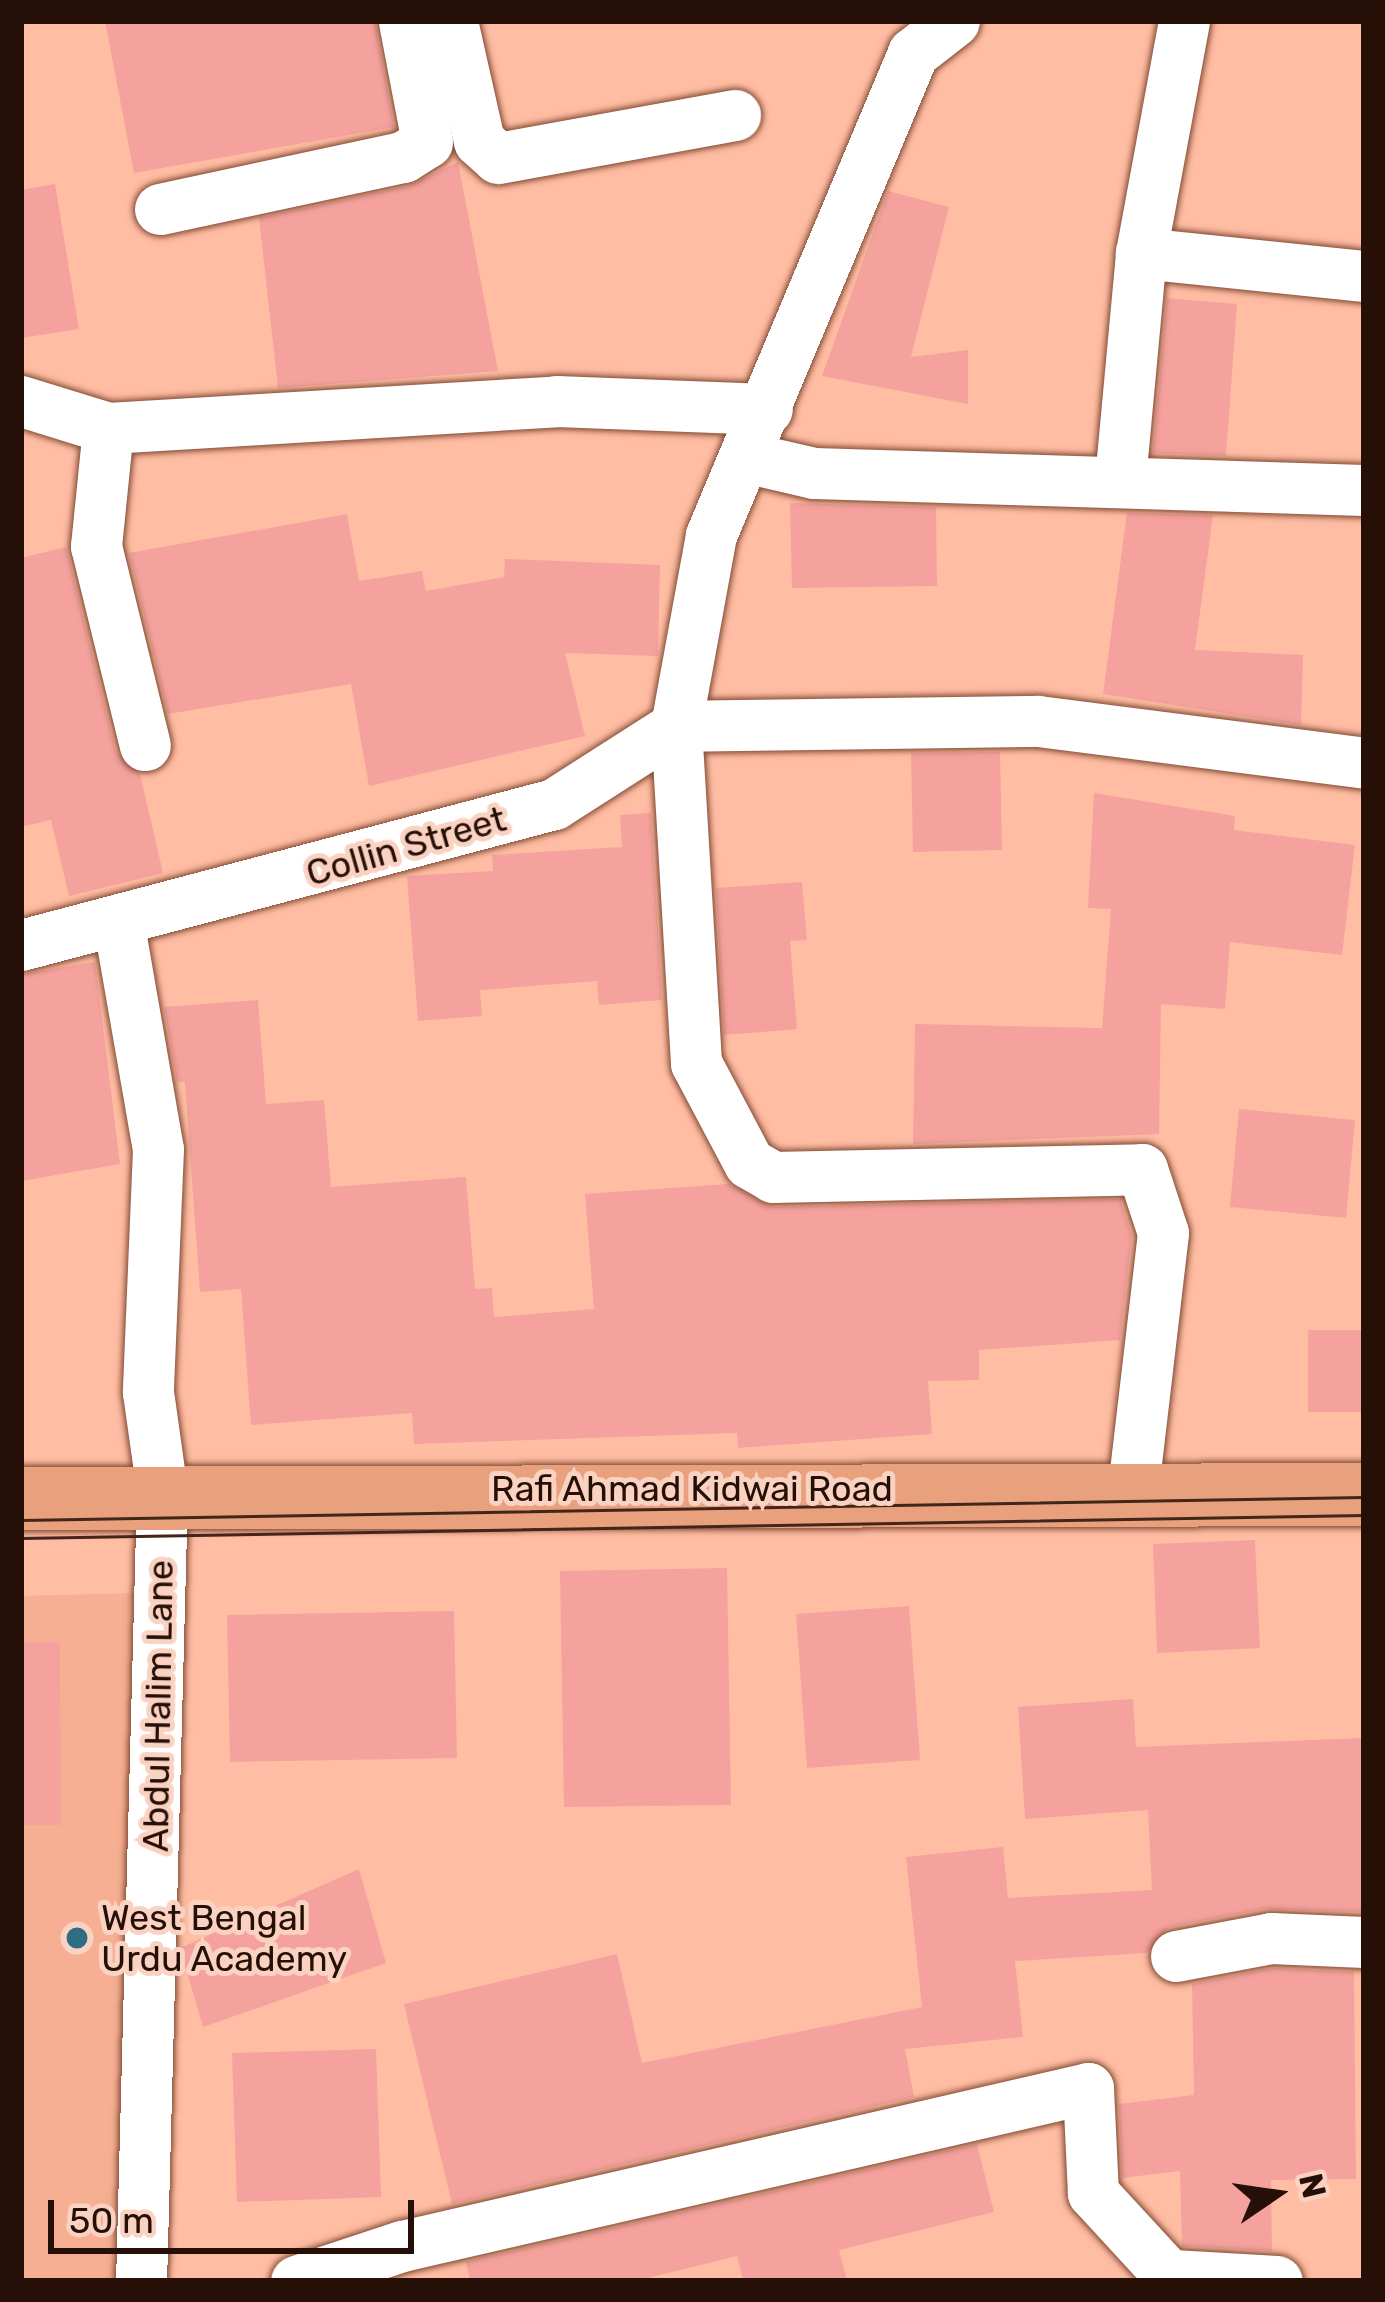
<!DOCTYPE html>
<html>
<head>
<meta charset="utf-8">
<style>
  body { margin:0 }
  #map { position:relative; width:1385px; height:2302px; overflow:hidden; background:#ffbda3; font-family:Rubik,sans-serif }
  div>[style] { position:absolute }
  .built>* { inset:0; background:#f6af92 }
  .building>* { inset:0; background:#f5a29e }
  .roads { filter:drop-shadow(0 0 3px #824a33) drop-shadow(0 0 3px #824a33) }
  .minor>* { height:51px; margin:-25.5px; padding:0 25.5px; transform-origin:25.5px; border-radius:25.5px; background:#fff }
  .major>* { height:63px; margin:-31.5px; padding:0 31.5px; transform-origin:31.5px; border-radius:31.5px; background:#e9a07c }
  .tram>* { height:3px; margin:-1.5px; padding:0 1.5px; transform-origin:1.5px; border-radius:1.5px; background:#42261b }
  .dots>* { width:33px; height:33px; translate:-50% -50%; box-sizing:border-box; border:6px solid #fad2c2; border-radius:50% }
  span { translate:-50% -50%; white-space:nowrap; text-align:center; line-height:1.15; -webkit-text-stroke:10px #fad2c2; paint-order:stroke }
  .street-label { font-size:36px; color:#250f06 }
  .poi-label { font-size:36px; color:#250f06 }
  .left { translate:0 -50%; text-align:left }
  .frame { position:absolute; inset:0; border:24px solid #250f06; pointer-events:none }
  .north { position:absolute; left:1217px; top:2134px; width:120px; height:120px; -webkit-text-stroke:9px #fad2c2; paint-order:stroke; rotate:77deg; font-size:33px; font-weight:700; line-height:48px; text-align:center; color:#250f06 }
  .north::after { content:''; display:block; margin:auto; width:42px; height:54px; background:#250f06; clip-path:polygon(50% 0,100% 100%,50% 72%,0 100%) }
  .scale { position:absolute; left:48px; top:2200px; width:366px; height:54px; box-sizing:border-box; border:6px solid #250f06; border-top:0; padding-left:15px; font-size:36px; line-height:42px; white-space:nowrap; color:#250f06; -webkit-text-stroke:9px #fad2c2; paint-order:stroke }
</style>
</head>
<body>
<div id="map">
  <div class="built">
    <div style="clip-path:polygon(137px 1593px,129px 2281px,21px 2281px,21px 1596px)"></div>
  </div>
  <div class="building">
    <div style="clip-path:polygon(105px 21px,375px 21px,394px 127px,134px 173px)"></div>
    <div style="clip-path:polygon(458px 162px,498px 371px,278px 388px,259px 218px,409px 186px)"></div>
    <div style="clip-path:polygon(55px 184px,79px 329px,21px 338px,21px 190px)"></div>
    <div style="clip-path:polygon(888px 191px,949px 207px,911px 357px,968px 350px,968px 404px,822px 376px)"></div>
    <div style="clip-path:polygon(1167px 298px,1237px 304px,1226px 456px,1153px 453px)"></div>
    <div style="clip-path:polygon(790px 503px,936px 507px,937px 586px,792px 588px)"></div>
    <div style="clip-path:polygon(1127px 513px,1213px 515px,1195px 650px,1303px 655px,1301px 725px,1103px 694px)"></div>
    <div style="clip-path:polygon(347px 514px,359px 581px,422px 571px,426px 591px,504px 577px,505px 559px,660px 565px,658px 656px,565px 653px,585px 736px,369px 786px,351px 684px,168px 714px,129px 553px)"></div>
    <div style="clip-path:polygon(66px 547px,116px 752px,140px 774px,163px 873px,69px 896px,51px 820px,21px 827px,21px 558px)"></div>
    <div style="clip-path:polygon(1000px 752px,1002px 850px,913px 852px,911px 753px)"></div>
    <div style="clip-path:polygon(1094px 793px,1235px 816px,1234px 830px,1355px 845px,1342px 955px,1230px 942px,1225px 1009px,1161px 1004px,1159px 1134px,913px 1144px,915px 1024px,1102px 1028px,1111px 909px,1088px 908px)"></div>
    <div style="clip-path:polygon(651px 813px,662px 1000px,599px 1005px,597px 981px,480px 990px,482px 1016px,418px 1021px,407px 876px,493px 871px,492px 855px,622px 847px,620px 815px)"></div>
    <div style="clip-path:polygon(802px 882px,807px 940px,790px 941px,797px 1029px,724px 1035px,716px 888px)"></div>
    <div style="clip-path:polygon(95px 962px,120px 1164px,21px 1181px,21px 974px)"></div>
    <div style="clip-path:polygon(258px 1000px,266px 1104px,324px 1100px,331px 1187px,466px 1177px,475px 1289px,492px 1288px,494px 1317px,594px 1309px,585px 1194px,729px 1184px,774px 1207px,1120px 1199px,1132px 1236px,1120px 1340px,979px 1350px,979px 1380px,928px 1381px,932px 1434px,738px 1448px,737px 1433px,414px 1444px,412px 1413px,251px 1425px,241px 1289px,200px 1292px,185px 1082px,177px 1082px,164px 1007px)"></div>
    <div style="clip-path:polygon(1239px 1109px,1355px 1120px,1346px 1218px,1230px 1207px)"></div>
    <div style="clip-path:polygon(1308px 1330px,1364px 1330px,1364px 1412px,1308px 1412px)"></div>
    <div style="clip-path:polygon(1255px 1540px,1260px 1648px,1157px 1653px,1153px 1544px)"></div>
    <div style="clip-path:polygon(727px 1568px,731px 1805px,564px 1807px,560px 1571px)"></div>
    <div style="clip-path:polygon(909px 1606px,920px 1760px,807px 1768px,796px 1614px)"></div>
    <div style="clip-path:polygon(454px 1611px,457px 1758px,230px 1762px,227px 1615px)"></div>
    <div style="clip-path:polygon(21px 1642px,60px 1642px,61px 1825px,21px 1825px)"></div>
    <div style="clip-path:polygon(1133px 1699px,1136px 1747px,1363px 1738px,1364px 1912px,1265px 1909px,1169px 1927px,1147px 1953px,1015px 1961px,1023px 2037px,905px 2049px,914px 2097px,452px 2204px,404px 2004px,617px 1954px,642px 2063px,922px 2007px,906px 1857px,1003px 1847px,1008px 1898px,1152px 1890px,1148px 1810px,1025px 1819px,1018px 1707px)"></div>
    <div style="clip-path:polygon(359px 1869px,386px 1963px,203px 2027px,180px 1948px)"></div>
    <div style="clip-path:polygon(1273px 1968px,1354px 1972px,1356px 2179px,1271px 2180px,1272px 2251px,1182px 2246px,1180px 2171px,1122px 2178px,1119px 2104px,1194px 2095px,1192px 1984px)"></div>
    <div style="clip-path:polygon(376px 2049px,381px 2197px,237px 2202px,232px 2053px)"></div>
    <div style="clip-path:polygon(977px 2144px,994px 2212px,839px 2250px,847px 2281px,743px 2281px,737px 2256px,636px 2281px,470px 2281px,466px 2262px)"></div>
  </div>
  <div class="roads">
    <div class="minor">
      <div style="left:452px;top:21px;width:123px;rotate:77.3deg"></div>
      <div style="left:479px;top:141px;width:25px;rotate:42deg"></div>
      <div style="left:498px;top:158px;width:241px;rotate:-10.3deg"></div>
      <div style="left:954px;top:21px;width:52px;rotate:142deg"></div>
      <div style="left:913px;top:53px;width:523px;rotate:112.74deg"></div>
      <div style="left:711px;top:535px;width:194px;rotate:100.4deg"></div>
      <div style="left:676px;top:726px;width:338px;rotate:86.6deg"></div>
      <div style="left:696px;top:1063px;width:113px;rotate:62.1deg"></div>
      <div style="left:749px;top:1163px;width:28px;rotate:30deg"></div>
      <div style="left:773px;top:1177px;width:369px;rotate:-1.2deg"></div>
      <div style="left:1142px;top:1169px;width:67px;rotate:71.8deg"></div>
      <div style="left:1163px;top:1233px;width:256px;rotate:96.7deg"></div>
      <div style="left:1184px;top:21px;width:236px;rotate:100.5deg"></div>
      <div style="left:1141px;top:253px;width:224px;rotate:5.9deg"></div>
      <div style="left:160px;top:209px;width:249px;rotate:-12.1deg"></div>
      <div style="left:403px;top:157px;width:28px;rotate:-32deg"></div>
      <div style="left:427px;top:142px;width:123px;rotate:-100.8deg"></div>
      <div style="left:21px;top:401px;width:91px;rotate:17.2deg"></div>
      <div style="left:108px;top:428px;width:449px;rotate:-3.4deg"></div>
      <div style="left:556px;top:401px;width:211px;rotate:2.2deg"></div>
      <div style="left:108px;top:428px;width:119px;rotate:95.8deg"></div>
      <div style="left:96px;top:546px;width:205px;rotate:76.2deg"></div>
      <div style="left:749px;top:458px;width:67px;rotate:13deg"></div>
      <div style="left:814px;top:473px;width:550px;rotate:1.77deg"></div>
      <div style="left:1120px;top:480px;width:228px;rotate:-84.7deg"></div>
      <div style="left:676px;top:726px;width:362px;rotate:-0.8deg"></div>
      <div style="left:1038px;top:721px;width:329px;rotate:7.3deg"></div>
      <div style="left:119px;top:926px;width:226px;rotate:80.1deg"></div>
      <div style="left:158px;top:1149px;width:243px;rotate:92.4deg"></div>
      <div style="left:148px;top:1392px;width:101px;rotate:82deg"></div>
      <div style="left:162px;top:1492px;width:789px;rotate:91.52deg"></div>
      <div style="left:21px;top:945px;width:551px;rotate:-14.82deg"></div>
      <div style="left:554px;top:804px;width:145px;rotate:-32.6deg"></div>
      <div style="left:1176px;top:1956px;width:97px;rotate:-10.7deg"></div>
      <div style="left:1271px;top:1938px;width:93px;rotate:2.5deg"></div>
      <div style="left:1172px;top:2275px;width:105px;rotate:3.3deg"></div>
      <div style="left:296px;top:2281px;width:112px;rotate:-18.3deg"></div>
      <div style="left:402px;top:2246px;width:704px;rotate:-12.97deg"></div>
      <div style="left:1088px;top:2088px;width:105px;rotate:87.3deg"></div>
      <div style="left:1093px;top:2193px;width:120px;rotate:47.4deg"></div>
    </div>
    <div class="major">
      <div style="left:21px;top:1498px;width:1343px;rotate:-0.17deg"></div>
    </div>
  </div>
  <div class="tram">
    <div style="left:21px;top:1520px;width:1343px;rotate:-0.98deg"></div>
    <div style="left:21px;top:1538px;width:1343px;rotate:-0.98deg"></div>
  </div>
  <div class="dots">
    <div style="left:77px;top:1938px;background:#2e6d82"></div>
  </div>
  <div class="street-label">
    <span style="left:406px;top:846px;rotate:-16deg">Collin Street</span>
    <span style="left:692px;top:1489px">Rafi Ahmad Kidwai Road</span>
    <span style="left:158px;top:1706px;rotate:-89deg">Abdul Halim Lane</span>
  </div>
  <div class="poi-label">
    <span class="left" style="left:101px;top:1938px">West Bengal<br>Urdu Academy</span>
  </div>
  <div class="frame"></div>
  <div class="north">N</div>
  <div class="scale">50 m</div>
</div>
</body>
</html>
